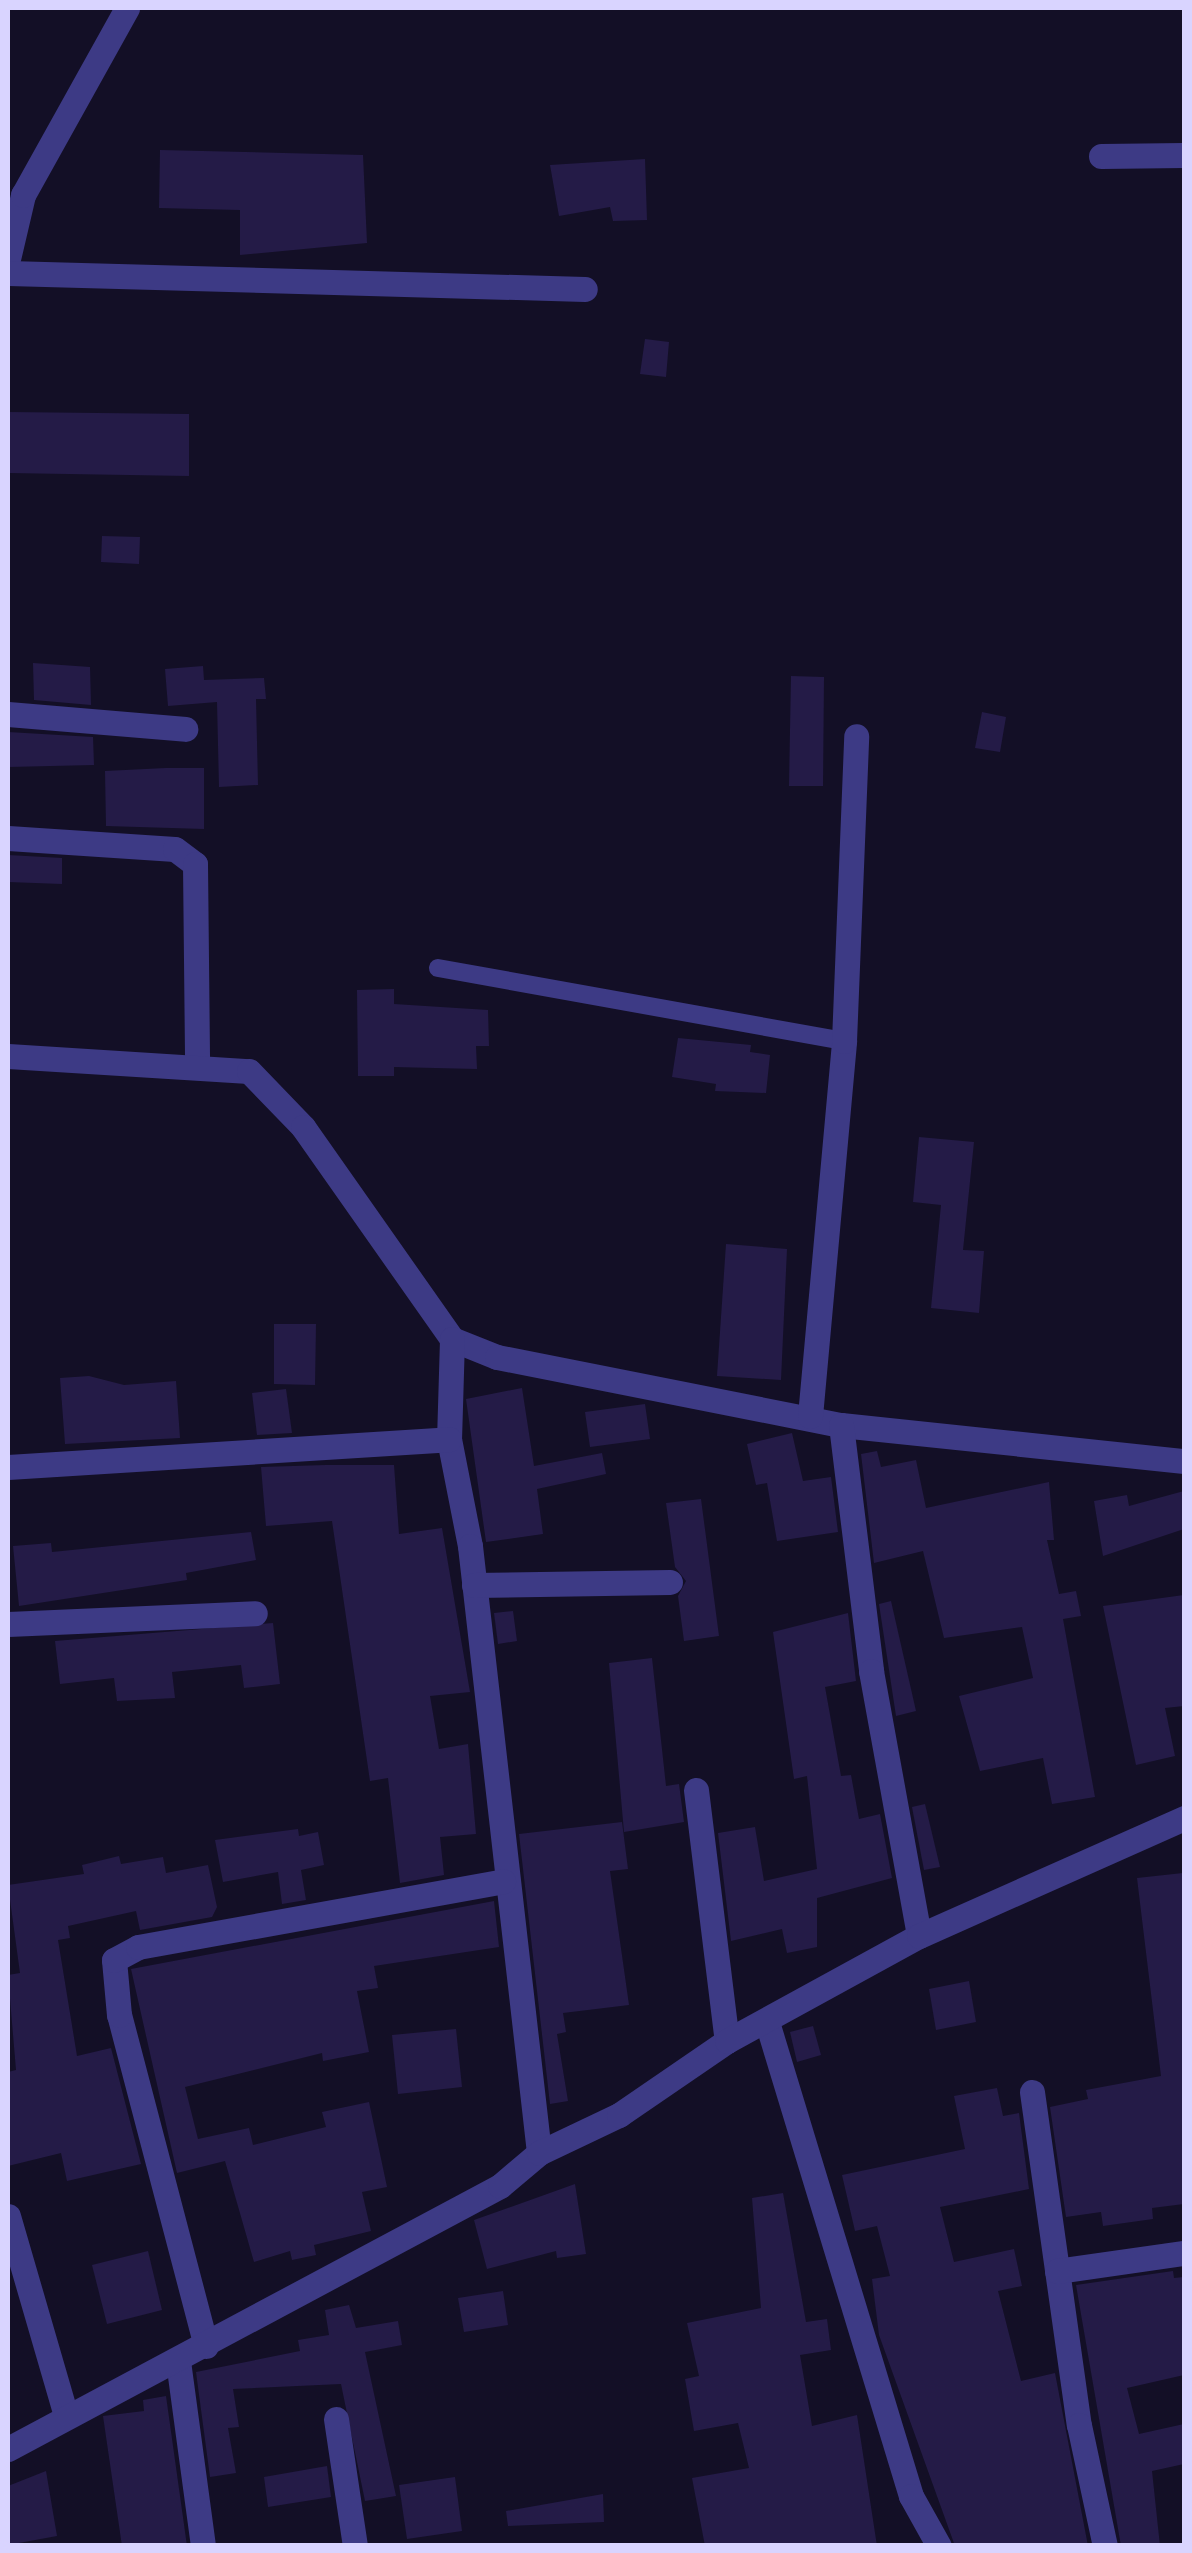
<!DOCTYPE html>
<html>
<head>
<meta charset="utf-8">
<style>
  body { margin:0 }
  #map { position:relative; width:1192px; height:2553px; overflow:hidden; background:#130f26; font-family:"Space Grotesk",sans-serif }
  div>[style] { position:absolute }
  .building>* { inset:0; background:#241b47 }
  .service>* { height:18px; margin:-9px; padding:0 9px; transform-origin:9px; border-radius:9px; background:#3d3a85 }
  .minor>* { height:25px; margin:-12.5px; padding:0 12.5px; transform-origin:12.5px; border-radius:12.5px; background:#3d3a85 }
  span { translate:-50% -50%; white-space:nowrap; text-align:center; line-height:1.15; -webkit-text-stroke:9px #130f26; paint-order:stroke }
  .frame { position:absolute; inset:0; border:10px solid #d9d4ff; pointer-events:none }
</style>
</head>
<body>
<div id="map">
  <div class="building">
    <div style="clip-path:polygon(160px 150px,363px 155px,367px 243px,240px 255px,240px 210px,159px 208px)"></div>
    <div style="clip-path:polygon(645px 159px,647px 220px,613px 221px,610px 207px,559px 216px,550px 165px)"></div>
    <div style="clip-path:polygon(645px 339px,669px 342px,666px 377px,640px 374px)"></div>
    <div style="clip-path:polygon(8px 412px,189px 414px,189px 476px,8px 473px)"></div>
    <div style="clip-path:polygon(102px 536px,140px 537px,139px 564px,101px 562px)"></div>
    <div style="clip-path:polygon(33px 663px,90px 667px,91px 705px,34px 700px)"></div>
    <div style="clip-path:polygon(203px 666px,204px 680px,264px 678px,266px 699px,256px 699px,258px 785px,219px 787px,217px 702px,168px 706px,165px 669px)"></div>
    <div style="clip-path:polygon(791px 676px,824px 677px,823px 786px,789px 786px)"></div>
    <div style="clip-path:polygon(982px 712px,1006px 717px,1000px 752px,975px 748px)"></div>
    <div style="clip-path:polygon(8px 732px,93px 737px,94px 765px,8px 767px)"></div>
    <div style="clip-path:polygon(166px 768px,204px 768px,204px 829px,106px 826px,105px 771px)"></div>
    <div style="clip-path:polygon(8px 855px,62px 858px,62px 884px,8px 882px)"></div>
    <div style="clip-path:polygon(394px 989px,394px 1004px,488px 1010px,489px 1046px,476px 1046px,477px 1069px,394px 1067px,394px 1076px,358px 1076px,357px 990px)"></div>
    <div style="clip-path:polygon(678px 1038px,751px 1045px,750px 1052px,770px 1055px,766px 1093px,715px 1091px,716px 1084px,672px 1077px)"></div>
    <div style="clip-path:polygon(919px 1137px,974px 1142px,963px 1250px,984px 1251px,979px 1313px,931px 1308px,941px 1205px,913px 1202px)"></div>
    <div style="clip-path:polygon(726px 1244px,787px 1249px,781px 1380px,717px 1376px)"></div>
    <div style="clip-path:polygon(274px 1324px,316px 1324px,315px 1385px,274px 1384px)"></div>
    <div style="clip-path:polygon(89px 1376px,124px 1385px,176px 1381px,180px 1438px,65px 1444px,60px 1378px)"></div>
    <div style="clip-path:polygon(522px 1388px,534px 1466px,602px 1453px,606px 1474px,537px 1489px,543px 1534px,486px 1542px,466px 1399px)"></div>
    <div style="clip-path:polygon(286px 1389px,292px 1433px,257px 1435px,252px 1393px)"></div>
    <div style="clip-path:polygon(645px 1404px,650px 1439px,590px 1447px,585px 1412px)"></div>
    <div style="clip-path:polygon(792px 1433px,803px 1481px,831px 1477px,838px 1532px,777px 1541px,767px 1483px,756px 1485px,747px 1444px)"></div>
    <div style="clip-path:polygon(877px 1451px,881px 1467px,916px 1460px,926px 1508px,1049px 1482px,1054px 1540px,1047px 1540px,1059px 1594px,1076px 1591px,1081px 1616px,1063px 1619px,1095px 1797px,1052px 1804px,1043px 1758px,980px 1771px,959px 1696px,1033px 1678px,1022px 1627px,944px 1638px,923px 1551px,874px 1563px,861px 1454px)"></div>
    <div style="clip-path:polygon(326px 1465px,394px 1465px,399px 1534px,442px 1528px,470px 1692px,430px 1696px,439px 1749px,468px 1744px,476px 1834px,440px 1837px,444px 1875px,400px 1883px,388px 1778px,370px 1781px,332px 1521px,266px 1526px,261px 1467px)"></div>
    <div style="clip-path:polygon(1184px 1491px,1184px 1529px,1103px 1556px,1094px 1501px,1127px 1495px,1129px 1506px)"></div>
    <div style="clip-path:polygon(701px 1499px,719px 1636px,684px 1641px,678px 1596px,686px 1581px,675px 1567px,666px 1503px)"></div>
    <div style="clip-path:polygon(251px 1532px,256px 1560px,186px 1573px,187px 1580px,19px 1606px,13px 1546px,51px 1543px,52px 1552px)"></div>
    <div style="clip-path:polygon(1184px 1595px,1184px 1706px,1165px 1708px,1175px 1756px,1136px 1765px,1103px 1606px)"></div>
    <div style="clip-path:polygon(891px 1601px,916px 1711px,896px 1716px,879px 1604px)"></div>
    <div style="clip-path:polygon(513px 1611px,517px 1641px,498px 1644px,494px 1613px)"></div>
    <div style="clip-path:polygon(848px 1613px,856px 1681px,825px 1687px,841px 1776px,851px 1775px,859px 1819px,880px 1814px,892px 1878px,817px 1898px,817px 1947px,787px 1953px,782px 1929px,731px 1941px,718px 1833px,755px 1827px,764px 1881px,817px 1869px,807px 1776px,794px 1779px,773px 1632px)"></div>
    <div style="clip-path:polygon(273px 1623px,280px 1684px,244px 1688px,241px 1665px,172px 1672px,175px 1698px,117px 1701px,114px 1678px,60px 1684px,55px 1641px)"></div>
    <div style="clip-path:polygon(652px 1658px,666px 1786px,679px 1784px,684px 1822px,624px 1832px,609px 1663px)"></div>
    <div style="clip-path:polygon(925px 1804px,940px 1867px,924px 1870px,912px 1807px)"></div>
    <div style="clip-path:polygon(622px 1822px,628px 1869px,610px 1871px,629px 2005px,563px 2013px,566px 2032px,557px 2034px,568px 2101px,550px 2104px,519px 1834px)"></div>
    <div style="clip-path:polygon(298px 1829px,299px 1836px,318px 1832px,324px 1865px,301px 1870px,306px 1900px,282px 1904px,278px 1872px,223px 1882px,215px 1840px)"></div>
    <div style="clip-path:polygon(119px 1856px,121px 1864px,163px 1857px,166px 1873px,208px 1865px,217px 1907px,212px 1917px,140px 1930px,136px 1911px,68px 1926px,70px 1938px,58px 1940px,77px 2056px,111px 2048px,141px 2164px,67px 2181px,61px 2153px,8px 2166px,8px 2072px,16px 2070px,8px 1975px,20px 1973px,8px 1885px,84px 1874px,82px 1865px)"></div>
    <div style="clip-path:polygon(1183px 1873px,1184px 2204px,1152px 2208px,1153px 2219px,1103px 2226px,1101px 2212px,1066px 2217px,1050px 2107px,1088px 2099px,1086px 2090px,1161px 2076px,1137px 1878px)"></div>
    <div style="clip-path:polygon(494px 1901px,499px 1947px,374px 1966px,378px 1988px,357px 1991px,369px 2052px,323px 2061px,322px 2053px,185px 2087px,198px 2139px,249px 2128px,253px 2145px,326px 2127px,322px 2112px,369px 2102px,387px 2187px,362px 2192px,371px 2231px,314px 2245px,316px 2255px,292px 2260px,290px 2251px,254px 2262px,225px 2161px,177px 2173px,131px 1969px)"></div>
    <div style="clip-path:polygon(969px 1981px,976px 2022px,936px 2030px,929px 1989px)"></div>
    <div style="clip-path:polygon(813px 2026px,821px 2055px,797px 2062px,790px 2032px)"></div>
    <div style="clip-path:polygon(456px 2029px,462px 2087px,398px 2094px,392px 2035px)"></div>
    <div style="clip-path:polygon(997px 2088px,1003px 2116px,1019px 2113px,1029px 2189px,940px 2207px,954px 2262px,1014px 2249px,1022px 2286px,998px 2291px,1021px 2381px,1055px 2373px,1088px 2546px,955px 2546px,879px 2335px,872px 2279px,890px 2276px,877px 2226px,855px 2231px,842px 2175px,965px 2149px,954px 2096px)"></div>
    <div style="clip-path:polygon(575px 2184px,586px 2254px,557px 2258px,556px 2251px,487px 2269px,474px 2220px)"></div>
    <div style="clip-path:polygon(783px 2193px,806px 2322px,827px 2319px,831px 2350px,800px 2355px,812px 2426px,857px 2415px,877px 2546px,705px 2546px,692px 2478px,749px 2468px,738px 2423px,694px 2431px,685px 2379px,699px 2376px,687px 2323px,761px 2308px,752px 2198px)"></div>
    <div style="clip-path:polygon(148px 2251px,162px 2310px,107px 2324px,92px 2265px)"></div>
    <div style="clip-path:polygon(1173px 2271px,1174px 2278px,1184px 2277px,1184px 2375px,1127px 2388px,1139px 2434px,1184px 2424px,1184px 2464px,1152px 2471px,1160px 2546px,1121px 2546px,1076px 2285px)"></div>
    <div style="clip-path:polygon(503px 2291px,508px 2325px,464px 2332px,458px 2298px)"></div>
    <div style="clip-path:polygon(349px 2305px,356px 2328px,398px 2321px,402px 2345px,365px 2352px,396px 2496px,365px 2501px,341px 2384px,233px 2389px,239px 2427px,228px 2428px,236px 2473px,210px 2477px,196px 2372px,300px 2351px,298px 2340px,329px 2335px,325px 2310px)"></div>
    <div style="clip-path:polygon(166px 2396px,187px 2546px,122px 2546px,103px 2416px,144px 2411px,143px 2400px)"></div>
    <div style="clip-path:polygon(327px 2466px,331px 2497px,268px 2507px,264px 2477px)"></div>
    <div style="clip-path:polygon(46px 2471px,57px 2536px,8px 2545px,8px 2486px)"></div>
    <div style="clip-path:polygon(455px 2477px,462px 2531px,407px 2539px,399px 2485px)"></div>
    <div style="clip-path:polygon(603px 2494px,604px 2522px,508px 2526px,506px 2511px)"></div>
  </div>
  <div class="service">
    <div style="left:438px;top:968px;width:413px;rotate:10.2deg"></div>
  </div>
  <div class="minor">
    <div style="left:1101px;top:156px;width:83px;rotate:-0.7deg"></div>
    <div style="left:8px;top:259px;width:66px;rotate:-76.8deg"></div>
    <div style="left:23px;top:195px;width:214px;rotate:-60.9deg"></div>
    <div style="left:8px;top:273px;width:577px;rotate:1.59deg"></div>
    <div style="left:8px;top:714px;width:178px;rotate:4.8deg"></div>
    <div style="left:8px;top:838px;width:167px;rotate:3.8deg"></div>
    <div style="left:175px;top:849px;width:25px;rotate:37deg"></div>
    <div style="left:195px;top:864px;width:198px;rotate:89.4deg"></div>
    <div style="left:8px;top:1056px;width:241px;rotate:3.6deg"></div>
    <div style="left:249px;top:1071px;width:78px;rotate:46deg"></div>
    <div style="left:303px;top:1127px;width:259px;rotate:54.9deg"></div>
    <div style="left:452px;top:1339px;width:48px;rotate:21.8deg"></div>
    <div style="left:497px;top:1357px;width:351px;rotate:11.2deg"></div>
    <div style="left:841px;top:1425px;width:345px;rotate:6deg"></div>
    <div style="left:452px;top:1339px;width:100px;rotate:91.7deg"></div>
    <div style="left:449px;top:1439px;width:109px;rotate:78.9deg"></div>
    <div style="left:470px;top:1546px;width:611px;rotate:83.51deg"></div>
    <div style="left:810px;top:1416px;width:377px;rotate:-84.8deg"></div>
    <div style="left:844px;top:1041px;width:305px;rotate:-87.7deg"></div>
    <div style="left:841px;top:1425px;width:248px;rotate:83deg"></div>
    <div style="left:871px;top:1671px;width:269px;rotate:79.7deg"></div>
    <div style="left:8px;top:1467px;width:442px;rotate:-3.6deg"></div>
    <div style="left:474px;top:1585px;width:196px;rotate:-0.9deg"></div>
    <div style="left:8px;top:1624px;width:247px;rotate:-2.5deg"></div>
    <div style="left:696px;top:1790px;width:253px;rotate:83deg"></div>
    <div style="left:767px;top:2022px;width:495px;rotate:73.1deg"></div>
    <div style="left:911px;top:2496px;width:57px;rotate:60.8deg"></div>
    <div style="left:1032px;top:2092px;width:336px;rotate:82deg"></div>
    <div style="left:1079px;top:2425px;width:124px;rotate:77.9deg"></div>
    <div style="left:8px;top:2216px;width:207px;rotate:73.8deg"></div>
    <div style="left:1057px;top:2271px;width:128px;rotate:-8.1deg"></div>
    <div style="left:206px;top:2346px;width:342px;rotate:-104.7deg"></div>
    <div style="left:119px;top:2015px;width:55px;rotate:-95.2deg"></div>
    <div style="left:114px;top:1960px;width:27px;rotate:-28deg"></div>
    <div style="left:138px;top:1947px;width:371px;rotate:-10.2deg"></div>
    <div style="left:178px;top:2361px;width:187px;rotate:82.3deg"></div>
    <div style="left:336px;top:2419px;width:128px;rotate:81.5deg"></div>
    <div style="left:8px;top:2449px;width:558px;rotate:-28.13deg"></div>
    <div style="left:500px;top:2186px;width:51px;rotate:-40.2deg"></div>
    <div style="left:539px;top:2153px;width:89px;rotate:-25.4deg"></div>
    <div style="left:619px;top:2115px;width:131px;rotate:-34.4deg"></div>
    <div style="left:727px;top:2041px;width:219px;rotate:-28.7deg"></div>
    <div style="left:919px;top:1936px;width:290px;rotate:-24deg"></div>
  </div>
  <div class="frame"></div>
</div>
</body>
</html>
